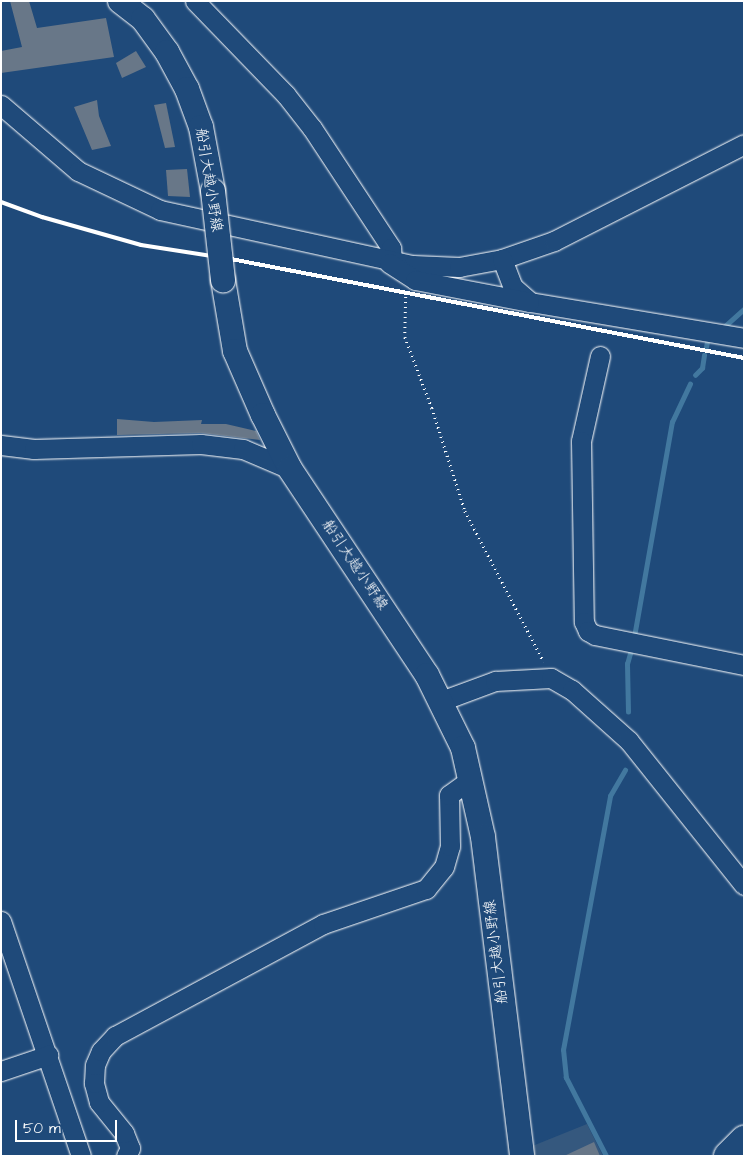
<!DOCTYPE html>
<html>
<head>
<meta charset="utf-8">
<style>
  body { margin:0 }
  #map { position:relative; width:745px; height:1157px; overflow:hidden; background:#1f4a7a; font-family:"Architects Daughter","Klee One",sans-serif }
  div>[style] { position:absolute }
  .built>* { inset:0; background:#35587e }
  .stream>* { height:4.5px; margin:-2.25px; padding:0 2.25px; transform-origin:2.25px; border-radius:2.25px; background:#42789f }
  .building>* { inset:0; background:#687788 }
  .path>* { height:2.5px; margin-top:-1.25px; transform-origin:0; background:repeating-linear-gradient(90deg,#fff 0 1px,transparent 0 5px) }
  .roads { filter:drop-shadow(0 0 1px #fff) drop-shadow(0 0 1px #fff) }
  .minor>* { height:19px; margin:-9.5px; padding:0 9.5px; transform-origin:9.5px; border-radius:9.5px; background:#1f4a7a }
  .major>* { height:24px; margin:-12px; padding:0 12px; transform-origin:12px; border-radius:12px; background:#1f4a7a }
  .highway>* { height:28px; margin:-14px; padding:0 14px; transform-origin:14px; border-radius:14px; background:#1f4a7a }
  .rail>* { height:4px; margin:-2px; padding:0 2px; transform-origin:2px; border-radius:2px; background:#fff }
  .bridges { filter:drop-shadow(0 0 1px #fff) drop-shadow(0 0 1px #fff) }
  .major-bridge>* { height:24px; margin:-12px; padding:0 12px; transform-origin:12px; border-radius:12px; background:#1f4a7a }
  span { translate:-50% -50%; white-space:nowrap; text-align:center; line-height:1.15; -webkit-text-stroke:4px #1f4a7a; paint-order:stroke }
  .street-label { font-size:15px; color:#fff }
  .frame { position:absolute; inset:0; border:2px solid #fff; pointer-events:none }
  .scale { position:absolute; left:15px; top:1120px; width:102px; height:22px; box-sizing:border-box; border:2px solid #fff; border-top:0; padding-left:6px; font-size:15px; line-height:18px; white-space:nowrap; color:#fff; -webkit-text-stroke:4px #1f4a7a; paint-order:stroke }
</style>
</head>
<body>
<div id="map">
  <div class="built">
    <div style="clip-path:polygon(587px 1124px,603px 1156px,531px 1156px,530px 1147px)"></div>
  </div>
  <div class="stream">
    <div style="left:725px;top:326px;width:25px;rotate:-42deg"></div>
    <div style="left:706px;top:347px;width:10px;rotate:-79deg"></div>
    <div style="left:695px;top:375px;width:10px;rotate:-45deg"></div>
    <div style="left:702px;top:368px;width:13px;rotate:-81deg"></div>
    <div style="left:634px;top:637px;width:218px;rotate:-80deg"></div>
    <div style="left:672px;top:422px;width:42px;rotate:-64.7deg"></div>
    <div style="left:628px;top:712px;width:48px;rotate:-91.2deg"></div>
    <div style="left:627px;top:664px;width:18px;rotate:-74deg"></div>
    <div style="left:606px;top:1156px;width:88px;rotate:-117.1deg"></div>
    <div style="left:566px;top:1078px;width:28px;rotate:-96deg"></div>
    <div style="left:563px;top:1050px;width:258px;rotate:-79.5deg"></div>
    <div style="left:610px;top:796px;width:30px;rotate:-60deg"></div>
  </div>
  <div class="building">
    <div style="clip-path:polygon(10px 1px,29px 1px,37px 28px,106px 18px,114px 57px,1px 73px,1px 51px,22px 47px)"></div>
    <div style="clip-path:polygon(136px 51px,146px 67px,122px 78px,116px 63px)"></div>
    <div style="clip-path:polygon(97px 100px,99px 116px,111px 146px,92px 150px,74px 107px)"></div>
    <div style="clip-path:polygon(166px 103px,175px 147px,165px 148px,154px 105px)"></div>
    <div style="clip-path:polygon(187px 169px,190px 197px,168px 196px,166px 170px)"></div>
    <div style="clip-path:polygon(117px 419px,154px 422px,202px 420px,201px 424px,226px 424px,256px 431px,260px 440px,201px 433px,117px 435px)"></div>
    <div style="clip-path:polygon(594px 1142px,600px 1156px,564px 1156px)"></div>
  </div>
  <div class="path">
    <div style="left:406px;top:292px;width:45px;rotate:91.3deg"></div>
    <div style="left:405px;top:337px;width:76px;rotate:69.2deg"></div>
    <div style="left:432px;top:408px;width:108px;rotate:72.2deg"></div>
    <div style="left:465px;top:511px;width:170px;rotate:62.4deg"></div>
  </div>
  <div class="roads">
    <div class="minor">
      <div style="left:195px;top:1px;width:131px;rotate:45.9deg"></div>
      <div style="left:286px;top:95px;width:42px;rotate:51.8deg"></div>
      <div style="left:312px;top:128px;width:144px;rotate:56.6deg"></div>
      <div style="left:391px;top:248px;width:12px;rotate:85deg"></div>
      <div style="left:1px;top:105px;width:101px;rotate:40.6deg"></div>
      <div style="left:78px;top:171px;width:91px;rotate:25.4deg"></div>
      <div style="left:160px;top:210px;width:259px;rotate:12.3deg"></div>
      <div style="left:413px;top:265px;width:46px;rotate:2.5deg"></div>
      <div style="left:459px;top:267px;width:44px;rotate:-10.5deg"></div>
      <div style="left:502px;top:259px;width:55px;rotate:-19.1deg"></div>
      <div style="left:554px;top:241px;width:213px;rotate:-27deg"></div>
      <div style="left:502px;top:259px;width:30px;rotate:69deg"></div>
      <div style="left:513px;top:287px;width:23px;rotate:41deg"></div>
      <div style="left:530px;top:302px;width:217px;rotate:9.5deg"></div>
      <div style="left:389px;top:263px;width:31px;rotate:33deg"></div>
      <div style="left:415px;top:280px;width:116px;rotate:10.9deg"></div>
      <div style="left:600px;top:356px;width:87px;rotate:102.6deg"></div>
      <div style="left:581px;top:441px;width:181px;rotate:89.1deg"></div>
      <div style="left:584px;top:622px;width:10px;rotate:66deg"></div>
      <div style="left:588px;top:631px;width:8px;rotate:30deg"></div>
      <div style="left:595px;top:635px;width:152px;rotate:11.4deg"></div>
      <div style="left:1px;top:445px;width:33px;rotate:7deg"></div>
      <div style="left:34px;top:449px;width:167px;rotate:-1.7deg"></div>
      <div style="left:201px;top:444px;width:42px;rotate:6.8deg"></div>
      <div style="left:243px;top:449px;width:51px;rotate:23.1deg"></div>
      <div style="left:441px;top:701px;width:58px;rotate:-20.3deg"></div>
      <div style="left:495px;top:681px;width:56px;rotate:-3.1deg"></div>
      <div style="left:551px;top:678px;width:24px;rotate:30deg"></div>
      <div style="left:572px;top:690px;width:76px;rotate:41.8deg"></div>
      <div style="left:629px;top:741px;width:184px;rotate:51.4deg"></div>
      <div style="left:1px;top:921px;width:248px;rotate:71.2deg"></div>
      <div style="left:1px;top:1071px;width:50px;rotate:-18.8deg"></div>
      <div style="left:126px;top:1156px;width:9px;rotate:-63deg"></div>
      <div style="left:130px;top:1148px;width:16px;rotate:-112deg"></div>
      <div style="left:124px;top:1133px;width:40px;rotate:-129deg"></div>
      <div style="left:99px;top:1102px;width:20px;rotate:-105deg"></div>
      <div style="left:94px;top:1083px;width:18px;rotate:-87deg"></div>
      <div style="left:95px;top:1065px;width:15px;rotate:-67deg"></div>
      <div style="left:101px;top:1051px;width:21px;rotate:-47deg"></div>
      <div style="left:115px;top:1036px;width:236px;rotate:-28.3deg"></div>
      <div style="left:323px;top:924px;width:109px;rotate:-18.8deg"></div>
      <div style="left:426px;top:889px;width:28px;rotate:-51deg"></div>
      <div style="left:444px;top:867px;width:22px;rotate:-74deg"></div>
      <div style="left:450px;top:846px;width:51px;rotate:-91.1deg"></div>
      <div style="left:449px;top:795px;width:27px;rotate:-36deg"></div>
    </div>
    <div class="major">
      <div style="left:120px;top:1px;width:29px;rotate:38deg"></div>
      <div style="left:143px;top:19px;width:41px;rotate:54deg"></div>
      <div style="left:167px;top:52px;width:42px;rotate:61.6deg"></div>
      <div style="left:187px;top:89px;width:40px;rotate:69.8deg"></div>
      <div style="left:201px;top:127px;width:65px;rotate:79.4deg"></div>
      <div style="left:223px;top:280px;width:72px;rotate:80.4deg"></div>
      <div style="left:235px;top:351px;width:70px;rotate:66.4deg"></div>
      <div style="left:263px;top:415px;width:60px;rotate:63.4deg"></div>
      <div style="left:290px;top:469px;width:247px;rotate:56.4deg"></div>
      <div style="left:427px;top:675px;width:81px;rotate:63.7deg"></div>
      <div style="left:463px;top:748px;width:91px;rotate:77.3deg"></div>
      <div style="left:483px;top:837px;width:321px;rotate:83deg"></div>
    </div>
    <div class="highway">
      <div style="left:728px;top:1156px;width:23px;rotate:-45deg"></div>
    </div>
  </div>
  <div class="rail">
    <div style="left:1px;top:202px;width:44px;rotate:20.1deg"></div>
    <div style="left:42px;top:217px;width:103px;rotate:15.8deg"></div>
    <div style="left:141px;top:245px;width:91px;rotate:8.8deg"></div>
    <div style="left:231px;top:259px;width:522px;rotate:10.92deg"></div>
  </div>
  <div class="bridges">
    <div class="major-bridge">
      <div style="left:213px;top:191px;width:90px;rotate:83.6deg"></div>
    </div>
  </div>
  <div class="street-label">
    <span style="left:209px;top:180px;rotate:81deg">船引大越小野線</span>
    <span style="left:355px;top:565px;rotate:56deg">船引大越小野線</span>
    <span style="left:496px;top:952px;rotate:-97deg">船引大越小野線</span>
  </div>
  <div class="frame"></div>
  <div class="scale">50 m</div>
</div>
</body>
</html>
